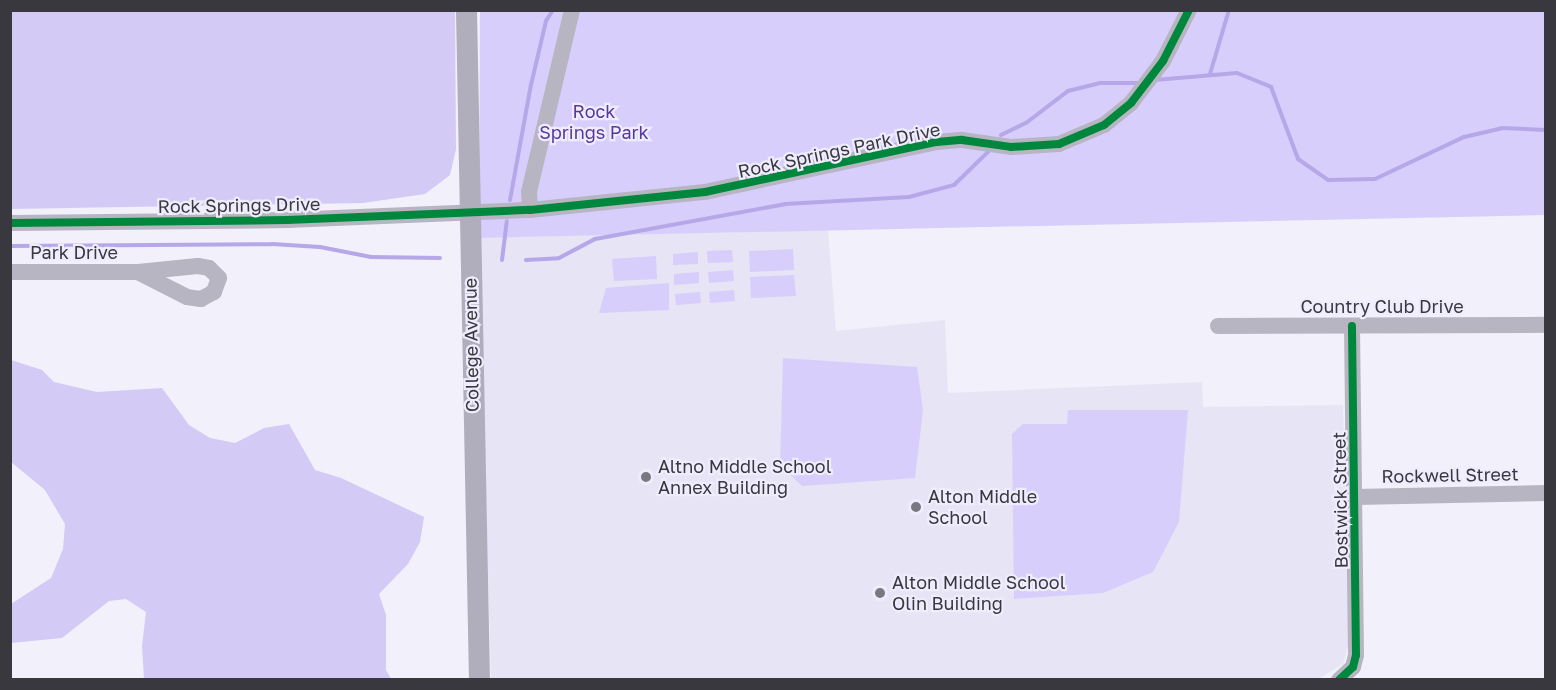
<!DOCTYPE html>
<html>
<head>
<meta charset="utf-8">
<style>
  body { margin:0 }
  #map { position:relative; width:1556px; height:690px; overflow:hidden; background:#f2f0fa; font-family:"Golos Text",sans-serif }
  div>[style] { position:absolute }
  .built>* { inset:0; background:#e6e4f5 }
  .green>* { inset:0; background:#d7cefc }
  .forest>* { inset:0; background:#d3caf6 }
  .stream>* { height:4px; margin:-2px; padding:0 2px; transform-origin:2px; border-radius:2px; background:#b6a8e8 }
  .minor>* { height:16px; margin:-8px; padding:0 8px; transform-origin:8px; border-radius:8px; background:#b7b5c2 }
  .major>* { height:21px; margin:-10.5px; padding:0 10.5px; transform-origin:10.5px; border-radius:10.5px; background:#b0adbc }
  .cycleway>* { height:8px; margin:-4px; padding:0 4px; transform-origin:4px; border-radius:4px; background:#00873e }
  .dots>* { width:16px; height:16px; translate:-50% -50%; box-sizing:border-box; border:3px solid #efedfd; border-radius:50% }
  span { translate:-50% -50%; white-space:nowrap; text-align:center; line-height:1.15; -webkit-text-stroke:4.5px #efedfd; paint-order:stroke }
  .park-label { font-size:18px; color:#58389e }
  .street-label { font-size:18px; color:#39383e }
  .poi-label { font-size:18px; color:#39383e }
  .left { translate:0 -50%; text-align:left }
  .frame { position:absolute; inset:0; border:12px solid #39383e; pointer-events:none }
</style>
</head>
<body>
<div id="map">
  <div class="built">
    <div style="clip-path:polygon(828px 230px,836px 331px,945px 320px,948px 393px,1202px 382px,1203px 407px,1343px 405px,1349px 641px,1343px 664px,1320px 678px,491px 679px,479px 238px)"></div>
  </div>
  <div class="green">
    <div style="clip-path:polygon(480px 11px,1545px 11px,1545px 215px,479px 238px)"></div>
    <div style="clip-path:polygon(793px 249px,794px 270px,750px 272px,749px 251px)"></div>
    <div style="clip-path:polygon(732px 250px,733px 262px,708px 263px,707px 251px)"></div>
    <div style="clip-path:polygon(698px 252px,698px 264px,673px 265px,673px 254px)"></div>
    <div style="clip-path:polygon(656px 256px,657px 279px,614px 281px,612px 259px)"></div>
    <div style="clip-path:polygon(733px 270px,734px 281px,709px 283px,708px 272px)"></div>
    <div style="clip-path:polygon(699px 272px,699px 283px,674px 285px,674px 274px)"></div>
    <div style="clip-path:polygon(794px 275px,796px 296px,751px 298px,750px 277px)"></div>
    <div style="clip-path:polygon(669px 283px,669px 310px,599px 313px,606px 288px)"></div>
    <div style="clip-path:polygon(734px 290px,735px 301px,710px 303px,709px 292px)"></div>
    <div style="clip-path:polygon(700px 292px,701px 303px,676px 305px,675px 294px)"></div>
    <div style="clip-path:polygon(783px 358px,917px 367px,923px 410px,915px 478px,802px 486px,780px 465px)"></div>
    <div style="clip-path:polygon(1068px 410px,1188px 410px,1179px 522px,1153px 572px,1103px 593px,1014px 599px,1012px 434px,1023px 424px,1067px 424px)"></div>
  </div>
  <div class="forest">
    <div style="clip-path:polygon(10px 11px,455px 11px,456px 149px,450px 175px,425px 194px,363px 203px,11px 209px)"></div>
    <div style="clip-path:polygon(11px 360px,42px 370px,54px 382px,97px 392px,162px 388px,189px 425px,210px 438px,235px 443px,264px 428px,289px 424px,315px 470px,341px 478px,424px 517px,420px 542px,408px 564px,379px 594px,386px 615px,386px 670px,391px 679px,144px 679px,142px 646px,146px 612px,126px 599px,109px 601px,62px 638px,11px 643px,11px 604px,51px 578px,63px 549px,65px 524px,45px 490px,11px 462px)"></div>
  </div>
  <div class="stream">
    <div style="left:1210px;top:74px;width:67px;rotate:-73.5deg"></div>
    <div style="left:1155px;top:80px;width:82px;rotate:-4.9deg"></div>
    <div style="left:1237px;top:73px;width:37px;rotate:22deg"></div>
    <div style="left:1271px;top:87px;width:77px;rotate:69.4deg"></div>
    <div style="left:1298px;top:159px;width:37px;rotate:35deg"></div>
    <div style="left:1328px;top:180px;width:47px;rotate:-1.2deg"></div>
    <div style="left:1375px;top:179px;width:98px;rotate:-25.3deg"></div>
    <div style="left:1464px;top:137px;width:39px;rotate:-13deg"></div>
    <div style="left:1502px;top:128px;width:44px;rotate:2.6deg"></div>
    <div style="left:1001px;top:135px;width:28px;rotate:-26deg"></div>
    <div style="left:1026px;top:123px;width:53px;rotate:-37.3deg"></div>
    <div style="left:1068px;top:91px;width:33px;rotate:-14deg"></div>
    <div style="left:1100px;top:83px;width:39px"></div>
    <div style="left:510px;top:200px;width:117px;rotate:-79.7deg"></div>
    <div style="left:531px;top:85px;width:66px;rotate:-76.8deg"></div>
    <div style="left:546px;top:21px;width:13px;rotate:-58deg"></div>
    <div style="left:10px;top:246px;width:262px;rotate:-0.4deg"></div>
    <div style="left:272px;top:244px;width:48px;rotate:3.6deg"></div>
    <div style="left:320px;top:247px;width:52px;rotate:11.1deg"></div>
    <div style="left:371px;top:257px;width:69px;rotate:0.8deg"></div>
    <div style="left:502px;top:260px;width:39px;rotate:-83deg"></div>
    <div style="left:526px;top:260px;width:33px;rotate:-3deg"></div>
    <div style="left:559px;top:258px;width:41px;rotate:-27.8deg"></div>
    <div style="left:595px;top:239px;width:193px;rotate:-10.4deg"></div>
    <div style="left:785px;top:204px;width:124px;rotate:-3.2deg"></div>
    <div style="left:909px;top:197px;width:47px;rotate:-14.9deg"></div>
    <div style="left:954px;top:185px;width:50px;rotate:-44.2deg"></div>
  </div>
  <div class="minor">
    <div style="left:530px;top:210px;width:18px;rotate:-93deg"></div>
    <div style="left:529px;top:192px;width:187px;rotate:-76.7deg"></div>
    <div style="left:10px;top:223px;width:277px;rotate:-0.6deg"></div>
    <div style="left:287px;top:220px;width:243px;rotate:-2.4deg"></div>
    <div style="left:530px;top:210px;width:176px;rotate:-5.9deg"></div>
    <div style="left:705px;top:192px;width:237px;rotate:-12.2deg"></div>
    <div style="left:937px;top:142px;width:25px;rotate:-5deg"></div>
    <div style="left:962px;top:140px;width:49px;rotate:8.1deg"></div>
    <div style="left:1011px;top:147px;width:48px;rotate:-3.6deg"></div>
    <div style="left:1059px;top:144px;width:49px;rotate:-22.9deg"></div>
    <div style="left:1104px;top:125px;width:35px;rotate:-39deg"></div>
    <div style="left:1131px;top:103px;width:53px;rotate:-52.7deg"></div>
    <div style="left:1163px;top:61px;width:57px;rotate:-63deg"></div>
    <div style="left:10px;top:272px;width:128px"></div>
    <div style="left:138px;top:272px;width:60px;rotate:-5.7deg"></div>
    <div style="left:198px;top:266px;width:11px;rotate:10deg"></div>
    <div style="left:209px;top:268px;width:14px;rotate:45deg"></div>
    <div style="left:219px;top:278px;width:15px;rotate:110deg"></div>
    <div style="left:214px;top:292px;width:15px;rotate:152deg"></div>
    <div style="left:201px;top:299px;width:14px;rotate:-172deg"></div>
    <div style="left:187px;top:297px;width:55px;rotate:-153deg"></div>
    <div style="left:1218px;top:326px;width:328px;rotate:-0.2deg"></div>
    <div style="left:1355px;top:497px;width:191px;rotate:-1.2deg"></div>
    <div style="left:1339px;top:680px;width:19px;rotate:-43deg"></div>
    <div style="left:1353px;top:667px;width:12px;rotate:-76deg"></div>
    <div style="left:1356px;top:655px;width:329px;rotate:-90.7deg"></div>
  </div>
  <div class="major">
    <div style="left:466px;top:10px;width:670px;rotate:88.89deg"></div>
  </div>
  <div class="cycleway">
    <div style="left:10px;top:223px;width:277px;rotate:-0.6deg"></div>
    <div style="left:287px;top:220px;width:243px;rotate:-2.4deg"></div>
    <div style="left:530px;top:210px;width:176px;rotate:-5.9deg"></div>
    <div style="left:705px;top:192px;width:237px;rotate:-12.2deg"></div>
    <div style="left:937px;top:142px;width:25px;rotate:-5deg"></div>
    <div style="left:962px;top:140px;width:49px;rotate:8.1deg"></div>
    <div style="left:1011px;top:147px;width:48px;rotate:-3.6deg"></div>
    <div style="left:1059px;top:144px;width:49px;rotate:-22.9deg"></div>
    <div style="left:1104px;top:125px;width:35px;rotate:-39deg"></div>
    <div style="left:1131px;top:103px;width:53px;rotate:-52.7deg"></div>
    <div style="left:1163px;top:61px;width:57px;rotate:-63deg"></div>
    <div style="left:1339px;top:680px;width:19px;rotate:-43deg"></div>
    <div style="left:1353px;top:667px;width:12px;rotate:-76deg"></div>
    <div style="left:1356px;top:655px;width:329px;rotate:-90.7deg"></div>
  </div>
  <div class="dots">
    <div style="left:646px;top:477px;background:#7a7880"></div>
    <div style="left:916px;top:507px;background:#7a7880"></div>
    <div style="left:880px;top:593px;background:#7a7880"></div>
  </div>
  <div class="park-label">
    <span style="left:594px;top:122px">Rock<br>Springs Park</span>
  </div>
  <div class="street-label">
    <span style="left:839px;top:150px;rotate:-12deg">Rock Springs Park Drive</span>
    <span style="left:239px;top:205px;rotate:-1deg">Rock Springs Drive</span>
    <span style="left:74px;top:252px">Park Drive</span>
    <span style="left:1382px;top:306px">Country Club Drive</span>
    <span style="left:471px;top:345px;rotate:-91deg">College Avenue</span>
    <span style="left:1450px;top:475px;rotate:-1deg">Rockwell Street</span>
    <span style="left:1340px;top:500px;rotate:-91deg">Bostwick Street</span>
  </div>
  <div class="poi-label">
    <span class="left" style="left:658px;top:477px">Altno Middle School<br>Annex Building</span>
    <span class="left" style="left:928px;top:507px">Alton Middle<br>School</span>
    <span class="left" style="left:892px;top:593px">Alton Middle School<br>Olin Building</span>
  </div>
  <div class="frame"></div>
</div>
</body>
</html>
